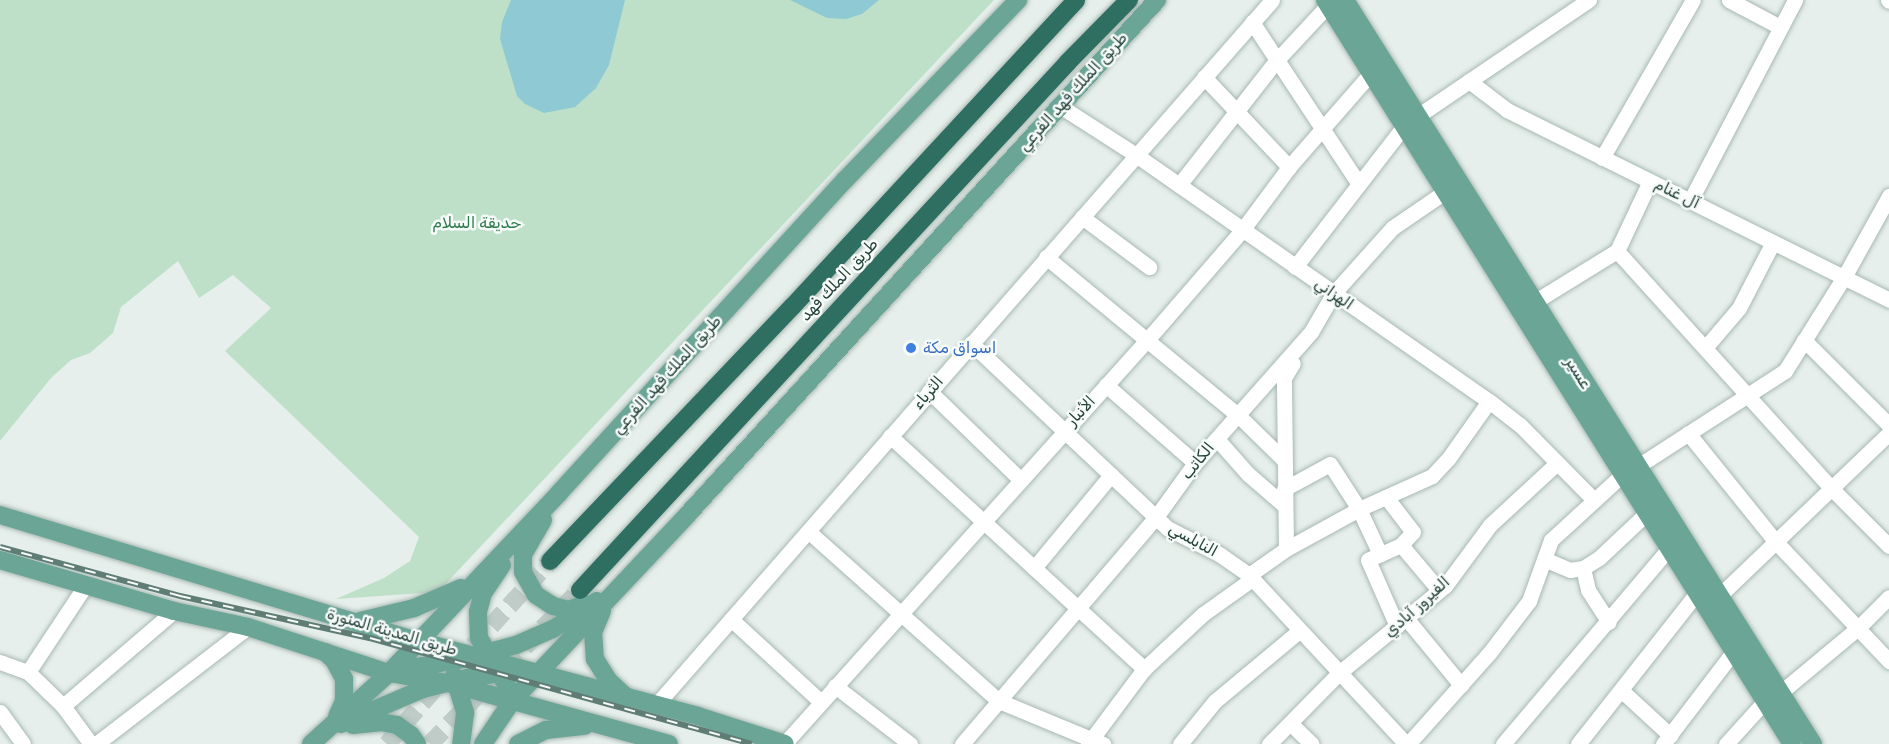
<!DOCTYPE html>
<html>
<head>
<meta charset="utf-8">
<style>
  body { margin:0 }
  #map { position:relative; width:1889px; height:744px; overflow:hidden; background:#e6efeb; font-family:Rubik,"Noto Sans Arabic",sans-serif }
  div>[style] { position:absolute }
  .green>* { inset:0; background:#bfe0c8 }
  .water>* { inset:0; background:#8ec9d4 }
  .highway-tunnel>* { height:18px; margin-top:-9px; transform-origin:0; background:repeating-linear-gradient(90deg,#bfccc8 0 18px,transparent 0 27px) }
  .roads { filter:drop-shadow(0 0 2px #a8b8b2) drop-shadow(0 0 2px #a8b8b2) }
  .minor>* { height:15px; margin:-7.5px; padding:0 7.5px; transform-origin:7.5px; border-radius:7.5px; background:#fff }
  .major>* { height:18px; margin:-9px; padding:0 9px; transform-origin:9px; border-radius:9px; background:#6aa596 }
  .highway>* { height:18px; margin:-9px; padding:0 9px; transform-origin:9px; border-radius:9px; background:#2f6f62 }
  .rail>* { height:6px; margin-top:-3px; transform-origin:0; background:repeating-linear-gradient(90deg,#f7fbf9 0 11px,#5f7d75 0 22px); box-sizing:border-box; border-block:2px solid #5f7d75 }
  .dots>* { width:16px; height:16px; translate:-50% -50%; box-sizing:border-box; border:3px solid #f7fbf9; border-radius:50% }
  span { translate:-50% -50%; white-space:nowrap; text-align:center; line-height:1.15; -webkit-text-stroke:5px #f7fbf9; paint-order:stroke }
  .street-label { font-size:16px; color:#24423a }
  .park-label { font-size:16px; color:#2d7a4b }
  .shop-label { font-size:16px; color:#366cbe }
  .left { translate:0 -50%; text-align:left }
</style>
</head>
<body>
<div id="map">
  <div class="green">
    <div style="clip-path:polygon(0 0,994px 0,438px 592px,336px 599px,384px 578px,410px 561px,419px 537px,225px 351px,271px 308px,233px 275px,199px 298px,178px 261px,121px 307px,113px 333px,90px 353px,71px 360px,51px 378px,0 441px)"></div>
  </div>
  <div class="water">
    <div style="clip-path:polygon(511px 0,625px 0,609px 65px,596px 88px,575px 107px,544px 113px,525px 104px,517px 96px,500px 39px,502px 22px)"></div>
    <div style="clip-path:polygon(790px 0,879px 0,862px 14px,846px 19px,827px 18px)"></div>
  </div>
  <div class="highway-tunnel">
    <div style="left:473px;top:646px;width:115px;rotate:-47.8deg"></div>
    <div style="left:387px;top:744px;width:84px;rotate:-49.3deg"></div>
    <div style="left:430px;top:744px;width:215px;rotate:-45.8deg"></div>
  </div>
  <div class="roads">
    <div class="minor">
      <div style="left:1729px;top:0;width:58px;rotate:27.9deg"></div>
      <div style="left:1888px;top:0;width:1px;rotate:45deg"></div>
      <div style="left:1252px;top:22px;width:194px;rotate:56.6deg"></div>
      <div style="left:1204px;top:77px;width:124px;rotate:46.6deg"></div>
      <div style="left:1469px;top:81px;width:48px;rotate:37.3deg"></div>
      <div style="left:1507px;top:110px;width:427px;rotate:26.4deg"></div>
      <div style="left:1060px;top:106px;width:90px;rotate:32.8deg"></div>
      <div style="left:1136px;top:155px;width:430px;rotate:34.9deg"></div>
      <div style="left:1489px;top:401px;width:39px;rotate:38deg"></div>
      <div style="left:1520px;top:425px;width:104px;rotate:45.4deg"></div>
      <div style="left:1416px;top:117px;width:209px;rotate:-34.1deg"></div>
      <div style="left:1602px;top:158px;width:182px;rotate:-60.1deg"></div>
      <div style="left:1179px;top:185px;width:157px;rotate:-52deg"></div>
      <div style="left:1276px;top:61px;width:76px;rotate:-47.1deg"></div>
      <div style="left:1690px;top:201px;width:227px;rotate:-62.4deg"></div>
      <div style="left:1082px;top:217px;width:84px;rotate:36.7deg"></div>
      <div style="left:1617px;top:251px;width:319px;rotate:47.9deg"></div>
      <div style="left:1831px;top:488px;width:82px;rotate:45deg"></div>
      <div style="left:1046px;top:257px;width:249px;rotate:39.5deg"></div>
      <div style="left:1238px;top:415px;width:64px;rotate:44.4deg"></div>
      <div style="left:1295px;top:267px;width:178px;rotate:-52.3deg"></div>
      <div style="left:1534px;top:302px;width:97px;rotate:-31.6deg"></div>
      <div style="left:1617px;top:251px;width:77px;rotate:-64.8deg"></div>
      <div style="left:1804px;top:340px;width:120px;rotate:45deg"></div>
      <div style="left:971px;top:343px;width:270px;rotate:43.3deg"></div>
      <div style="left:1167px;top:528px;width:58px;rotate:26.6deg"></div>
      <div style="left:1219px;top:554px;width:37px;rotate:35deg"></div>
      <div style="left:1249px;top:575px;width:231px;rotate:47.1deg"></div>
      <div style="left:1705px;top:348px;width:52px;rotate:-49.6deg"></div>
      <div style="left:1739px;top:308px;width:74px;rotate:-62.7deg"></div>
      <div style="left:1106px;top:385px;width:118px;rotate:41.2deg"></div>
      <div style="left:929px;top:391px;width:128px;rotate:44.1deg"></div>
      <div style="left:1688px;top:433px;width:139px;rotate:51.1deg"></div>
      <div style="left:1775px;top:541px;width:166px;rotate:46.5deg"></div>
      <div style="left:890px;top:436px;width:345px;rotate:42.5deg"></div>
      <div style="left:1217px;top:439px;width:47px;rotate:48.5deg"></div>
      <div style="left:1248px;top:474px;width:49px;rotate:40.9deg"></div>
      <div style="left:1638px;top:466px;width:175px;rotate:-32.9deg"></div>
      <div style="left:1785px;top:371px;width:111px;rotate:-57.9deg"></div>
      <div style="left:1844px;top:277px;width:93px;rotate:-60.9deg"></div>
      <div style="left:1284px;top:489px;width:52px;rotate:-28.5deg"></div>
      <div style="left:1330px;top:464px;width:54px;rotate:57.2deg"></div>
      <div style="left:1359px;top:509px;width:50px;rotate:65deg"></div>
      <div style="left:1386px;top:497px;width:44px;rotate:52.4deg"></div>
      <div style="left:1413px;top:532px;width:18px;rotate:133deg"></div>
      <div style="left:1401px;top:545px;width:36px;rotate:156deg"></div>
      <div style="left:1368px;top:560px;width:72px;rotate:66.3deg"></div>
      <div style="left:808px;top:531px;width:256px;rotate:41.7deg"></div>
      <div style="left:999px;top:701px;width:113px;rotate:22.5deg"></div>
      <div style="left:1401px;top:545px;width:59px;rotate:49.8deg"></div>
      <div style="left:1286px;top:549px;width:171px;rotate:-90.7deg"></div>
      <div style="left:1284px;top:378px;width:17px;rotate:-59deg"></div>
      <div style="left:1544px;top:559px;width:28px;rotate:23deg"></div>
      <div style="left:1570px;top:570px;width:13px;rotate:-9deg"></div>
      <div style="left:1583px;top:568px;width:19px;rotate:-32deg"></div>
      <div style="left:1599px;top:558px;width:66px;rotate:-43.2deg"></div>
      <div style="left:1034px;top:568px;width:121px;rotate:-50.4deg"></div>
      <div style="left:1583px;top:568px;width:23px;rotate:77deg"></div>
      <div style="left:1588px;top:590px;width:38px;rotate:57deg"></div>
      <div style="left:1249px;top:575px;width:45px;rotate:-35.1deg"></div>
      <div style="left:1286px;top:549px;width:83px;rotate:-28.7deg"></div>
      <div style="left:1359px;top:509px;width:80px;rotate:-24.3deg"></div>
      <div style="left:1432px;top:476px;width:23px;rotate:-47deg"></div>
      <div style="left:1448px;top:459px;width:71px;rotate:-54.7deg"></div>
      <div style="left:1720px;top:595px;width:234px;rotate:-43.8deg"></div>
      <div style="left:1406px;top:618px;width:87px;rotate:50.6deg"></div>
      <div style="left:731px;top:619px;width:122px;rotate:42.7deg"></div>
      <div style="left:0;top:662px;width:30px;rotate:20deg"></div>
      <div style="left:28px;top:672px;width:49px;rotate:44.2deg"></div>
      <div style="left:63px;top:706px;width:47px;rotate:53.6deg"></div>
      <div style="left:28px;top:672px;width:103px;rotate:-56.5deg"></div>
      <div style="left:835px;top:686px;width:95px;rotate:37.7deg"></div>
      <div style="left:1621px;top:690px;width:67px;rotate:42.6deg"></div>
      <div style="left:1781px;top:692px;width:102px;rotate:-39.8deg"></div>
      <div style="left:1859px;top:627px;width:42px;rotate:-45deg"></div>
      <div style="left:656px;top:705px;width:936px;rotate:-48.85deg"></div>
      <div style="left:63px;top:706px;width:146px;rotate:-40.6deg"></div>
      <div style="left:0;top:712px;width:39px;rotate:54deg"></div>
      <div style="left:1290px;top:723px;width:30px;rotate:44deg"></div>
      <div style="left:96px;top:744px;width:192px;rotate:-37.6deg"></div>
      <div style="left:784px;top:744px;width:543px;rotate:-48.06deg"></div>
      <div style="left:1147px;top:340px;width:147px;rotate:-49.1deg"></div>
      <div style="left:1243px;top:229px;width:77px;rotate:-53.4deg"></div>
      <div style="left:1289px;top:167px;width:125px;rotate:-48.9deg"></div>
      <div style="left:962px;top:744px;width:299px;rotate:-49.5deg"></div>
      <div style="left:1156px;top:517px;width:67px;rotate:-54.2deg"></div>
      <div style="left:1195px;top:463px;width:175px;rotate:-48.5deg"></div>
      <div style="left:1311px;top:332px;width:44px;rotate:-59.9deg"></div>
      <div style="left:1333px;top:294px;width:89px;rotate:-48.2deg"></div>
      <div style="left:1392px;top:228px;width:65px;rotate:-34.4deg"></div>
      <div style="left:1088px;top:744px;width:94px;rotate:-53.3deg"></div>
      <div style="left:1144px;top:669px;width:81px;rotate:-43deg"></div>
      <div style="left:1203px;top:614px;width:60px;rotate:-35.5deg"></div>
      <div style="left:1180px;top:744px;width:55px;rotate:-50.9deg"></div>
      <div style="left:1215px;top:701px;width:109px;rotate:-39.8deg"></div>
      <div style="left:1269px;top:744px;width:100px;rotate:-45.4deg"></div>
      <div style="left:1339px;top:673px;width:137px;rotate:-39.4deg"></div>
      <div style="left:1445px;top:586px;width:76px;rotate:-53.6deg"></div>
      <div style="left:1490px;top:525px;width:91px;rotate:-42.8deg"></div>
      <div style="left:1408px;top:744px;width:123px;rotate:-48.3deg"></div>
      <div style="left:1490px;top:652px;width:64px;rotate:-52.6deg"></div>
      <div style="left:1529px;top:601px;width:65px;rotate:-70.2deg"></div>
      <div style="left:1551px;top:540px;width:98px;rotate:-42.5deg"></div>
      <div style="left:1503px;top:744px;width:257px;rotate:-49.7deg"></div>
      <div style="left:1578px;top:744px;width:192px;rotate:-51.8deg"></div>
      <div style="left:1663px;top:744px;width:116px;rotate:-52.7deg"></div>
      <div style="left:1726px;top:744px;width:58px;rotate:-47.8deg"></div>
    </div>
    <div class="major">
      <div style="left:1325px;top:0;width:878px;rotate:57.88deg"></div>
      <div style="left:1345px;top:0;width:879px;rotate:57.83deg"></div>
      <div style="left:0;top:515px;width:437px;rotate:16.8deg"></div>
      <div style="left:418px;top:641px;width:290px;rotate:15deg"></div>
      <div style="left:698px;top:716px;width:91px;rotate:17.8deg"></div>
      <div style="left:543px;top:520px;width:39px;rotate:120deg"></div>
      <div style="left:523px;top:554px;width:18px;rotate:90deg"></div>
      <div style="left:523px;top:572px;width:26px;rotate:61deg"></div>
      <div style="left:536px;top:595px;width:20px;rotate:33deg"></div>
      <div style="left:553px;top:606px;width:16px;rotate:14deg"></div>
      <div style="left:569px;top:610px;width:17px;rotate:-21deg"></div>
      <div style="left:0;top:560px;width:181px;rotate:16.3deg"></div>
      <div style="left:174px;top:611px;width:76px;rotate:12.2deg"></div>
      <div style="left:248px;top:627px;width:148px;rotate:18.1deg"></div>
      <div style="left:389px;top:673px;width:60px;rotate:9.6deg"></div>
      <div style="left:448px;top:683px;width:229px;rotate:15.4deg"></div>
      <div style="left:502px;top:565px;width:34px;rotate:124deg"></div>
      <div style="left:483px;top:593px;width:20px;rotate:105deg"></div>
      <div style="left:478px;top:612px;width:26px;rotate:88deg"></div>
      <div style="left:479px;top:638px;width:56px;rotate:59.7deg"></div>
      <div style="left:507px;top:686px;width:16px;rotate:72deg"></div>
      <div style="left:602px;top:611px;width:23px;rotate:113deg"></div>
      <div style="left:593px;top:632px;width:27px;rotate:86deg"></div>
      <div style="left:595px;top:659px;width:26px;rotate:58deg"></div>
      <div style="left:609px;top:681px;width:21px;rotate:43deg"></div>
      <div style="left:360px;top:621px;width:56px;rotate:-13.5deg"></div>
      <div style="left:414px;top:608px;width:51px;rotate:-23.1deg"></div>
      <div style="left:325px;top:652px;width:12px;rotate:42deg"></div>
      <div style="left:334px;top:660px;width:21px;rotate:62deg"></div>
      <div style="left:344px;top:679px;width:22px;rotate:90deg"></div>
      <div style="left:344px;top:701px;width:17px;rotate:114deg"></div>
      <div style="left:399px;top:670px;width:60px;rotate:-9.6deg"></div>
      <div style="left:458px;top:660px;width:60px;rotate:-14.5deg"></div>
      <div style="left:516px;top:645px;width:40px;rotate:-23.4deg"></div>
      <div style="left:553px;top:629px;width:52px;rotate:-32.5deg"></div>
      <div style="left:454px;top:676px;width:39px;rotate:73deg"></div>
      <div style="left:465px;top:713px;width:31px;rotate:97deg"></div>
      <div style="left:341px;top:724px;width:89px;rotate:-23.1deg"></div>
      <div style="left:423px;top:689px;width:45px;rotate:-14deg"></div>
      <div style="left:467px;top:678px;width:41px;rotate:-8.3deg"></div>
      <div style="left:353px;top:725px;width:27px;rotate:-6deg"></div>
      <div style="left:380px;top:722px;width:17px;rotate:10deg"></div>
      <div style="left:397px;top:725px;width:17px;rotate:36deg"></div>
      <div style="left:411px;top:735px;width:11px;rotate:56deg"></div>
      <div style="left:311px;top:744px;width:105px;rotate:-42.3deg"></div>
      <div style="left:389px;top:673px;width:248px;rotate:-46.6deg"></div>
      <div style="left:559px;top:493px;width:424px;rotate:-47.6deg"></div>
      <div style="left:845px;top:180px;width:250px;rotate:-46.1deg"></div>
      <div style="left:483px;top:744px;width:52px;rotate:-56deg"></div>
      <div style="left:512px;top:701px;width:257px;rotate:-46.7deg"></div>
      <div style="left:688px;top:514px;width:696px;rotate:-47.62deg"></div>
      <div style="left:518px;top:744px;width:31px;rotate:-27deg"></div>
      <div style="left:546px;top:730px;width:39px;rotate:-6deg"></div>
    </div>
    <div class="highway">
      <div style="left:550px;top:561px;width:351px;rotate:-46.4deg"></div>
      <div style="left:792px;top:307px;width:418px;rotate:-47.2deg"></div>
      <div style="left:580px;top:590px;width:719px;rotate:-47.25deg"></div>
      <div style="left:1068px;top:62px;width:87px;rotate:-45.5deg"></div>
    </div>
  </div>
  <div class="rail">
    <div style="left:0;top:547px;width:187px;rotate:15.2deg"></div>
    <div style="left:180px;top:596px;width:195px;rotate:12.5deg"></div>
    <div style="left:370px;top:638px;width:396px;rotate:15.5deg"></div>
  </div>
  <div class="dots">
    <div style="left:911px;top:348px;background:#3f7fe0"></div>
  </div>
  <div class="street-label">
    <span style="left:1073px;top:92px;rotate:-48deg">طريق الملك فهد الفرعي</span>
    <span style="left:1677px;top:194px;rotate:26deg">آل غنام</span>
    <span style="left:839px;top:280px;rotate:-47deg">طريق الملك فهد</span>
    <span style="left:1334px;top:294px;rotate:35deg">الهزاني</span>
    <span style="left:1578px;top:373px;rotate:58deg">عسير</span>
    <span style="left:667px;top:375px;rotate:-48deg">طريق الملك فهد الفرعي</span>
    <span style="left:928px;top:393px;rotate:-49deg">الثرياء</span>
    <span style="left:1081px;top:411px;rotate:-47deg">الأنبار</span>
    <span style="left:1198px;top:461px;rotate:-51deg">الكاتب</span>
    <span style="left:1193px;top:540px;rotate:29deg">النابلسي</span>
    <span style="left:1417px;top:607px;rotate:-42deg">الفيروز آبادي</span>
    <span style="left:392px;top:632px;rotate:16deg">طريق المدينة المنورة</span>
  </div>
  <div class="park-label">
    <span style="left:477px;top:223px">حديقة السلام</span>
  </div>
  <div class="shop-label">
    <span class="left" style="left:923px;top:348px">اسواق مكة</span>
  </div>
</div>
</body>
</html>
